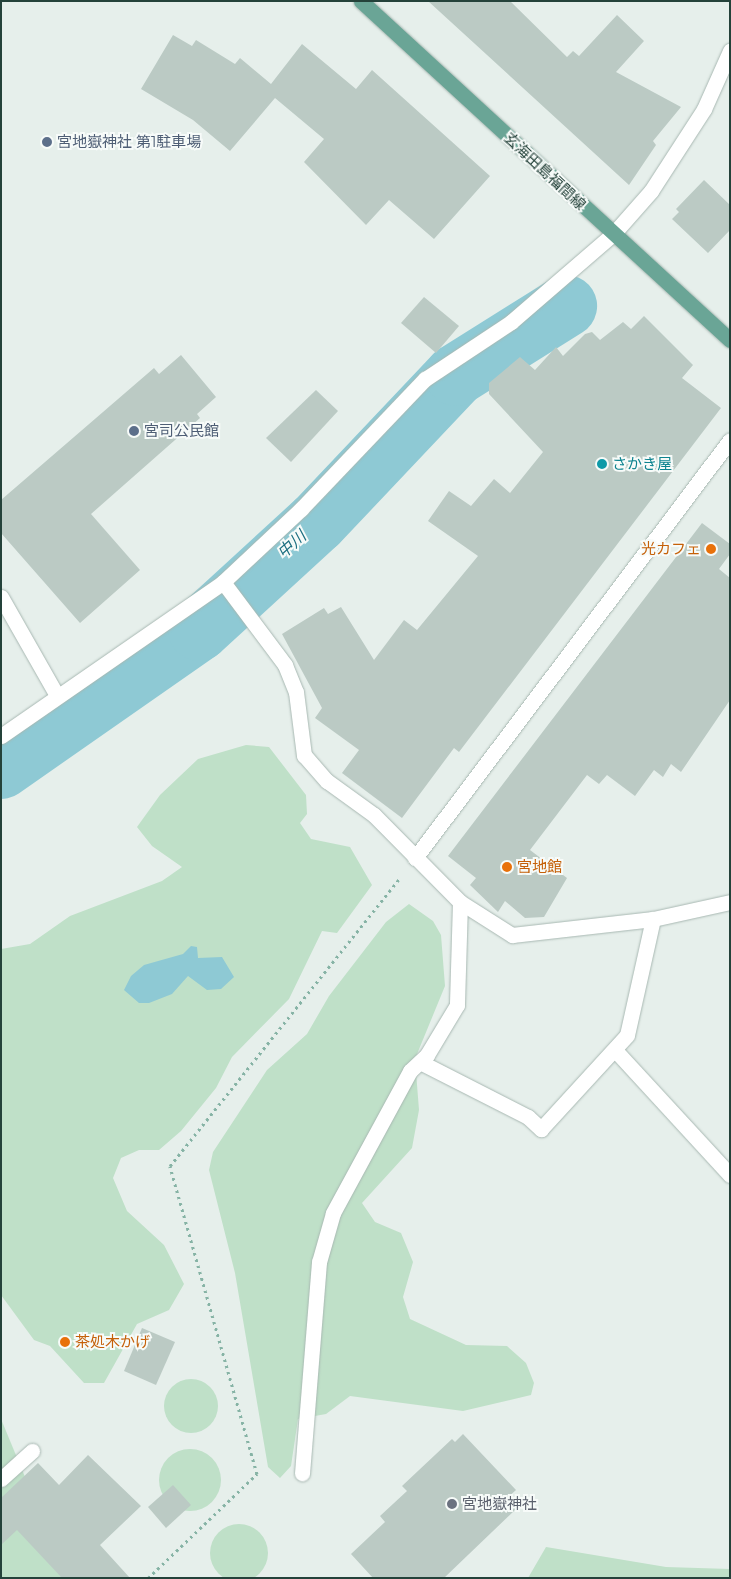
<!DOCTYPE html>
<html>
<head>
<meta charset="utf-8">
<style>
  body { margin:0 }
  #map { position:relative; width:731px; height:1579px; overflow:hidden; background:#e6efeb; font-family:Montserrat,"Noto Sans JP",sans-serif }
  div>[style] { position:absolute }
  .green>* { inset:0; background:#bfe0c8 }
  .round { border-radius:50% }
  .water>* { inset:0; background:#8ec9d4 }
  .river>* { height:62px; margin:-31px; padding:0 31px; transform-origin:31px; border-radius:31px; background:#8ec9d4 }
  .building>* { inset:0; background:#bbcac4 }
  .path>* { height:3px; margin-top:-1.5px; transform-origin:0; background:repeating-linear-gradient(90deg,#86b3a5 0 2.5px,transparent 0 6.5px) }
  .roads { filter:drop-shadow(0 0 1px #a8b8b2) drop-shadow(0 0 1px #a8b8b2) }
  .minor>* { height:15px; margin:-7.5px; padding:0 7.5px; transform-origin:7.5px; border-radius:7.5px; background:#fff }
  .major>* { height:15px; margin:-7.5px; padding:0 7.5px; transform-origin:7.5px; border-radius:7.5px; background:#6aa596 }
  .dots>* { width:14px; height:14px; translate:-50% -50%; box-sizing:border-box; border:2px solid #f7fbf9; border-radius:50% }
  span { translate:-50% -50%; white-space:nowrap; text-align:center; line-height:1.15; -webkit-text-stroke:4px #f7fbf9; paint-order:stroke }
  .service-label { font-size:15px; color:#4e5e75 }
  .left { translate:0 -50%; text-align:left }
  .street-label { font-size:15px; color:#24423a }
  .culture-label { font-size:15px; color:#0d838f }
  .food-label { font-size:15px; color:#c56008 }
  .right { translate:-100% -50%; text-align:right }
  .worship-label { font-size:15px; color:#5b616d }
  .water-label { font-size:16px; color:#1c6f80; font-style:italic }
  .frame { position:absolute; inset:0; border:2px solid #24423a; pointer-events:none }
</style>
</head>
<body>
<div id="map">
  <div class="green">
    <div style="clip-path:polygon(246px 745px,269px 747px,306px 795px,307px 814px,300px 823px,311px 839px,350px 847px,372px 885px,337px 933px,322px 931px,289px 999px,232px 1057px,216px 1088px,181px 1131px,159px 1150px,139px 1150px,121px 1158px,113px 1178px,127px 1211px,164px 1245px,184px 1284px,169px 1310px,137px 1324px,104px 1383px,84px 1383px,50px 1346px,34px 1340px,1px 1295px,1px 949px,30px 944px,70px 916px,162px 881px,182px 867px,152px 846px,137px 827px,160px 795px,198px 759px)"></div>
    <div style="clip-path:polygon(409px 904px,433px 921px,441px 935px,445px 986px,415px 1059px,419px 1110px,412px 1148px,362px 1203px,375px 1222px,401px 1233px,413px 1262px,403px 1297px,410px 1319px,466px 1345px,507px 1346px,526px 1363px,534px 1383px,531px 1395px,463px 1411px,350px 1396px,326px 1414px,298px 1419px,291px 1466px,280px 1478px,268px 1467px,235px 1273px,209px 1170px,213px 1152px,267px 1070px,307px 1034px,329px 996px,386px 922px)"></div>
    <div class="round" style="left:164px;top:1379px;width:54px;height:54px"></div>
    <div style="clip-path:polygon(1px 1419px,25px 1477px,1px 1501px)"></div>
    <div class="round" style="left:159px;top:1449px;width:62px;height:62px"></div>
    <div style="clip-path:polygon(24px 1521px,66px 1578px,1px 1578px,1px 1544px)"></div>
    <div class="round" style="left:210px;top:1524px;width:58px;height:58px"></div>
    <div style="clip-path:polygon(546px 1547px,666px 1567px,730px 1569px,730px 1578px,528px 1578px)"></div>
  </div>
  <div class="water">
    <div style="clip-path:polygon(191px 946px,197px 947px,198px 958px,222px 957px,234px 977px,221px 989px,207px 990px,188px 976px,172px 994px,149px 1003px,139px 1003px,124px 990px,131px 976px,144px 965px,183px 954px)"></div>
  </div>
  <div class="river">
    <div style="left:1px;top:768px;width:241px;rotate:-34.9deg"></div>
    <div style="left:199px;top:630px;width:160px;rotate:-42.5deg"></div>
    <div style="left:317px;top:522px;width:202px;rotate:-46.6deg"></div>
    <div style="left:456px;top:375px;width:130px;rotate:-32.1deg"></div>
  </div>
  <div class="building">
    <div style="clip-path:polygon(428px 1px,510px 1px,567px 57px,573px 51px,579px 56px,617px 15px,644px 41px,616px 72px,681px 107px,653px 141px,656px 145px,629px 185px)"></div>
    <div style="clip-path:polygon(173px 35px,192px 46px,196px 40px,235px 64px,240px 58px,271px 84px,302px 44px,356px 89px,372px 70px,490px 176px,434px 239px,389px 200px,366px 225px,304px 162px,324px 139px,275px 98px,230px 151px,193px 120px,141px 89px)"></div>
    <div style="clip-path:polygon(704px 180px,730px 205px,730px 230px,708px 253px,672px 219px,679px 212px,676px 209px)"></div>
    <div style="clip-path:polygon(424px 297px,459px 326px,436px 353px,401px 323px)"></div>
    <div style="clip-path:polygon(644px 316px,693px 365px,682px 378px,721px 408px,459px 752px,454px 748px,402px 818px,342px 773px,359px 750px,315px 718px,322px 708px,282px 634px,324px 608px,328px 614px,341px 607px,374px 660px,404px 620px,417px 630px,478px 556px,428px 521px,449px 491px,471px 506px,494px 479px,510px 493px,543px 452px,489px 394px,489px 383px,520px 357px,535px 370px,556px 347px,563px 356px,585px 334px,592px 332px,600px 340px,623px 322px,631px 329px)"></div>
    <div style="clip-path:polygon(181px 355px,216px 397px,197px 414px,200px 418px,91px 514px,140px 570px,80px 623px,1px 533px,1px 500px,154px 368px,159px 374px)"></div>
    <div style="clip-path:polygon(316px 390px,338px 411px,291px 462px,266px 438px)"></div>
    <div style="clip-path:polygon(702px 523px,730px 544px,730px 554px,719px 569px,730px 578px,730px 700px,681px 772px,671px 764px,663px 777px,654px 770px,635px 796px,607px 775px,599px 784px,587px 775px,530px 850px,567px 878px,544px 917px,525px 918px,505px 901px,498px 912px,470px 885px,476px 878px,448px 856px)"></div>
    <div style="clip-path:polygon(142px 1328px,175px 1342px,156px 1385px,124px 1371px)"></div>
    <div style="clip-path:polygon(463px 1434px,516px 1490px,506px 1499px,516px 1509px,444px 1578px,373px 1578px,351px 1554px,385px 1522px,380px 1516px,407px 1491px,402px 1486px,452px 1439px,455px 1442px)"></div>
    <div style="clip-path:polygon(88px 1455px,141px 1506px,100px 1545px,130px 1578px,62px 1578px,17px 1530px,1px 1545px,1px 1498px,38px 1463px,59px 1485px)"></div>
    <div style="clip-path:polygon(173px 1485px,191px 1505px,166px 1528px,148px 1507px)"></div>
  </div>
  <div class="path">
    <div style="left:148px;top:1578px;width:151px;rotate:-43.7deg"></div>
    <div style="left:257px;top:1474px;width:320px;rotate:-105.8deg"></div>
    <div style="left:170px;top:1166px;width:370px;rotate:-51.4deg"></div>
  </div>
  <div class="roads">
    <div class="minor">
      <div style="left:223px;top:582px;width:104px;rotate:53.2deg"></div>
      <div style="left:285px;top:665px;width:29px;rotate:68deg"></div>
      <div style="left:296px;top:692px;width:64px;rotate:82.8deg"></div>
      <div style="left:304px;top:755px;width:35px;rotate:49deg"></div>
      <div style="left:327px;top:781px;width:58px;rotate:35.9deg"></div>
      <div style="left:374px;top:815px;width:122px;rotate:45.3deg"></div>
      <div style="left:460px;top:902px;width:103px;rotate:91.7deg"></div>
      <div style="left:457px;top:1005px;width:58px;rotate:121deg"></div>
      <div style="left:427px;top:1055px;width:23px;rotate:137deg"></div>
      <div style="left:410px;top:1071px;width:162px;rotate:118.5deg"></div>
      <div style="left:333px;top:1213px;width:51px;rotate:105.9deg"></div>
      <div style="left:319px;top:1262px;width:212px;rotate:94.6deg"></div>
      <div style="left:1px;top:597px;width:112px;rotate:60.4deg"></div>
      <div style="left:1px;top:736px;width:270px;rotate:-34.7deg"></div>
      <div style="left:223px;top:582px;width:107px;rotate:-43.1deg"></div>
      <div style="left:301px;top:509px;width:180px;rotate:-46.4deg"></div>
      <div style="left:425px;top:379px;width:103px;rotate:-33.5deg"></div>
      <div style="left:511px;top:322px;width:136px;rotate:-40.8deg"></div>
      <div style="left:614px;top:233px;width:56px;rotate:-48.6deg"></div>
      <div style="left:651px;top:191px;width:98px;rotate:-57.1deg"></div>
      <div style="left:704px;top:109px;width:64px;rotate:-65.9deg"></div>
      <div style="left:415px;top:858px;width:523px;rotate:-53deg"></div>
      <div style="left:460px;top:902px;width:62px;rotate:32.4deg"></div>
      <div style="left:512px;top:935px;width:142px;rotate:-6.5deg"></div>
      <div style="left:653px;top:919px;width:79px;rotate:-12.4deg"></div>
      <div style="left:615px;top:1050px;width:170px;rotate:47.4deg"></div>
      <div style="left:420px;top:1062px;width:121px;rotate:27deg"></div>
      <div style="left:528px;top:1117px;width:18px;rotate:43deg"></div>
      <div style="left:541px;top:1129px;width:127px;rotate:-47.5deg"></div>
      <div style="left:627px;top:1035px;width:119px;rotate:-77.4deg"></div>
      <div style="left:1px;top:1479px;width:42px;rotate:-42.1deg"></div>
    </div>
    <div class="major">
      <div style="left:361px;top:1px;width:501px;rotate:42.57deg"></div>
    </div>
  </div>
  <div class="dots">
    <div style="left:47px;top:142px;background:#5c6f8a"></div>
    <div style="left:134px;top:431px;background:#5c6f8a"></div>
    <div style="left:602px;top:464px;background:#0f9aa8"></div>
    <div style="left:711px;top:549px;background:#e8710a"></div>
    <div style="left:507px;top:867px;background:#e8710a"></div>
    <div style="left:65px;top:1342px;background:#e8710a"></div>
    <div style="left:452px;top:1504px;background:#6b7280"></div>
  </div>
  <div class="service-label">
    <span class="left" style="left:57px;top:142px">宮地嶽神社 第1駐車場</span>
    <span class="left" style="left:144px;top:431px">宮司公民館</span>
  </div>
  <div class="street-label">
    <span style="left:545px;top:171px;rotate:43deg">玄海田島福間線</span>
  </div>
  <div class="culture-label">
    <span class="left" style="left:612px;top:464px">さかき屋</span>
  </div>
  <div class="food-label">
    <span class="right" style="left:701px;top:549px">光カフェ</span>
    <span class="left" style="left:517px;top:867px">宮地館</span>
    <span class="left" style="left:75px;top:1342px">茶処木かげ</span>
  </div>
  <div class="worship-label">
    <span class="left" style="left:462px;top:1504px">宮地嶽神社</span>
  </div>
  <div class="water-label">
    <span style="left:292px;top:545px;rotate:-42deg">中川</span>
  </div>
  <div class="frame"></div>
</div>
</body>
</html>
